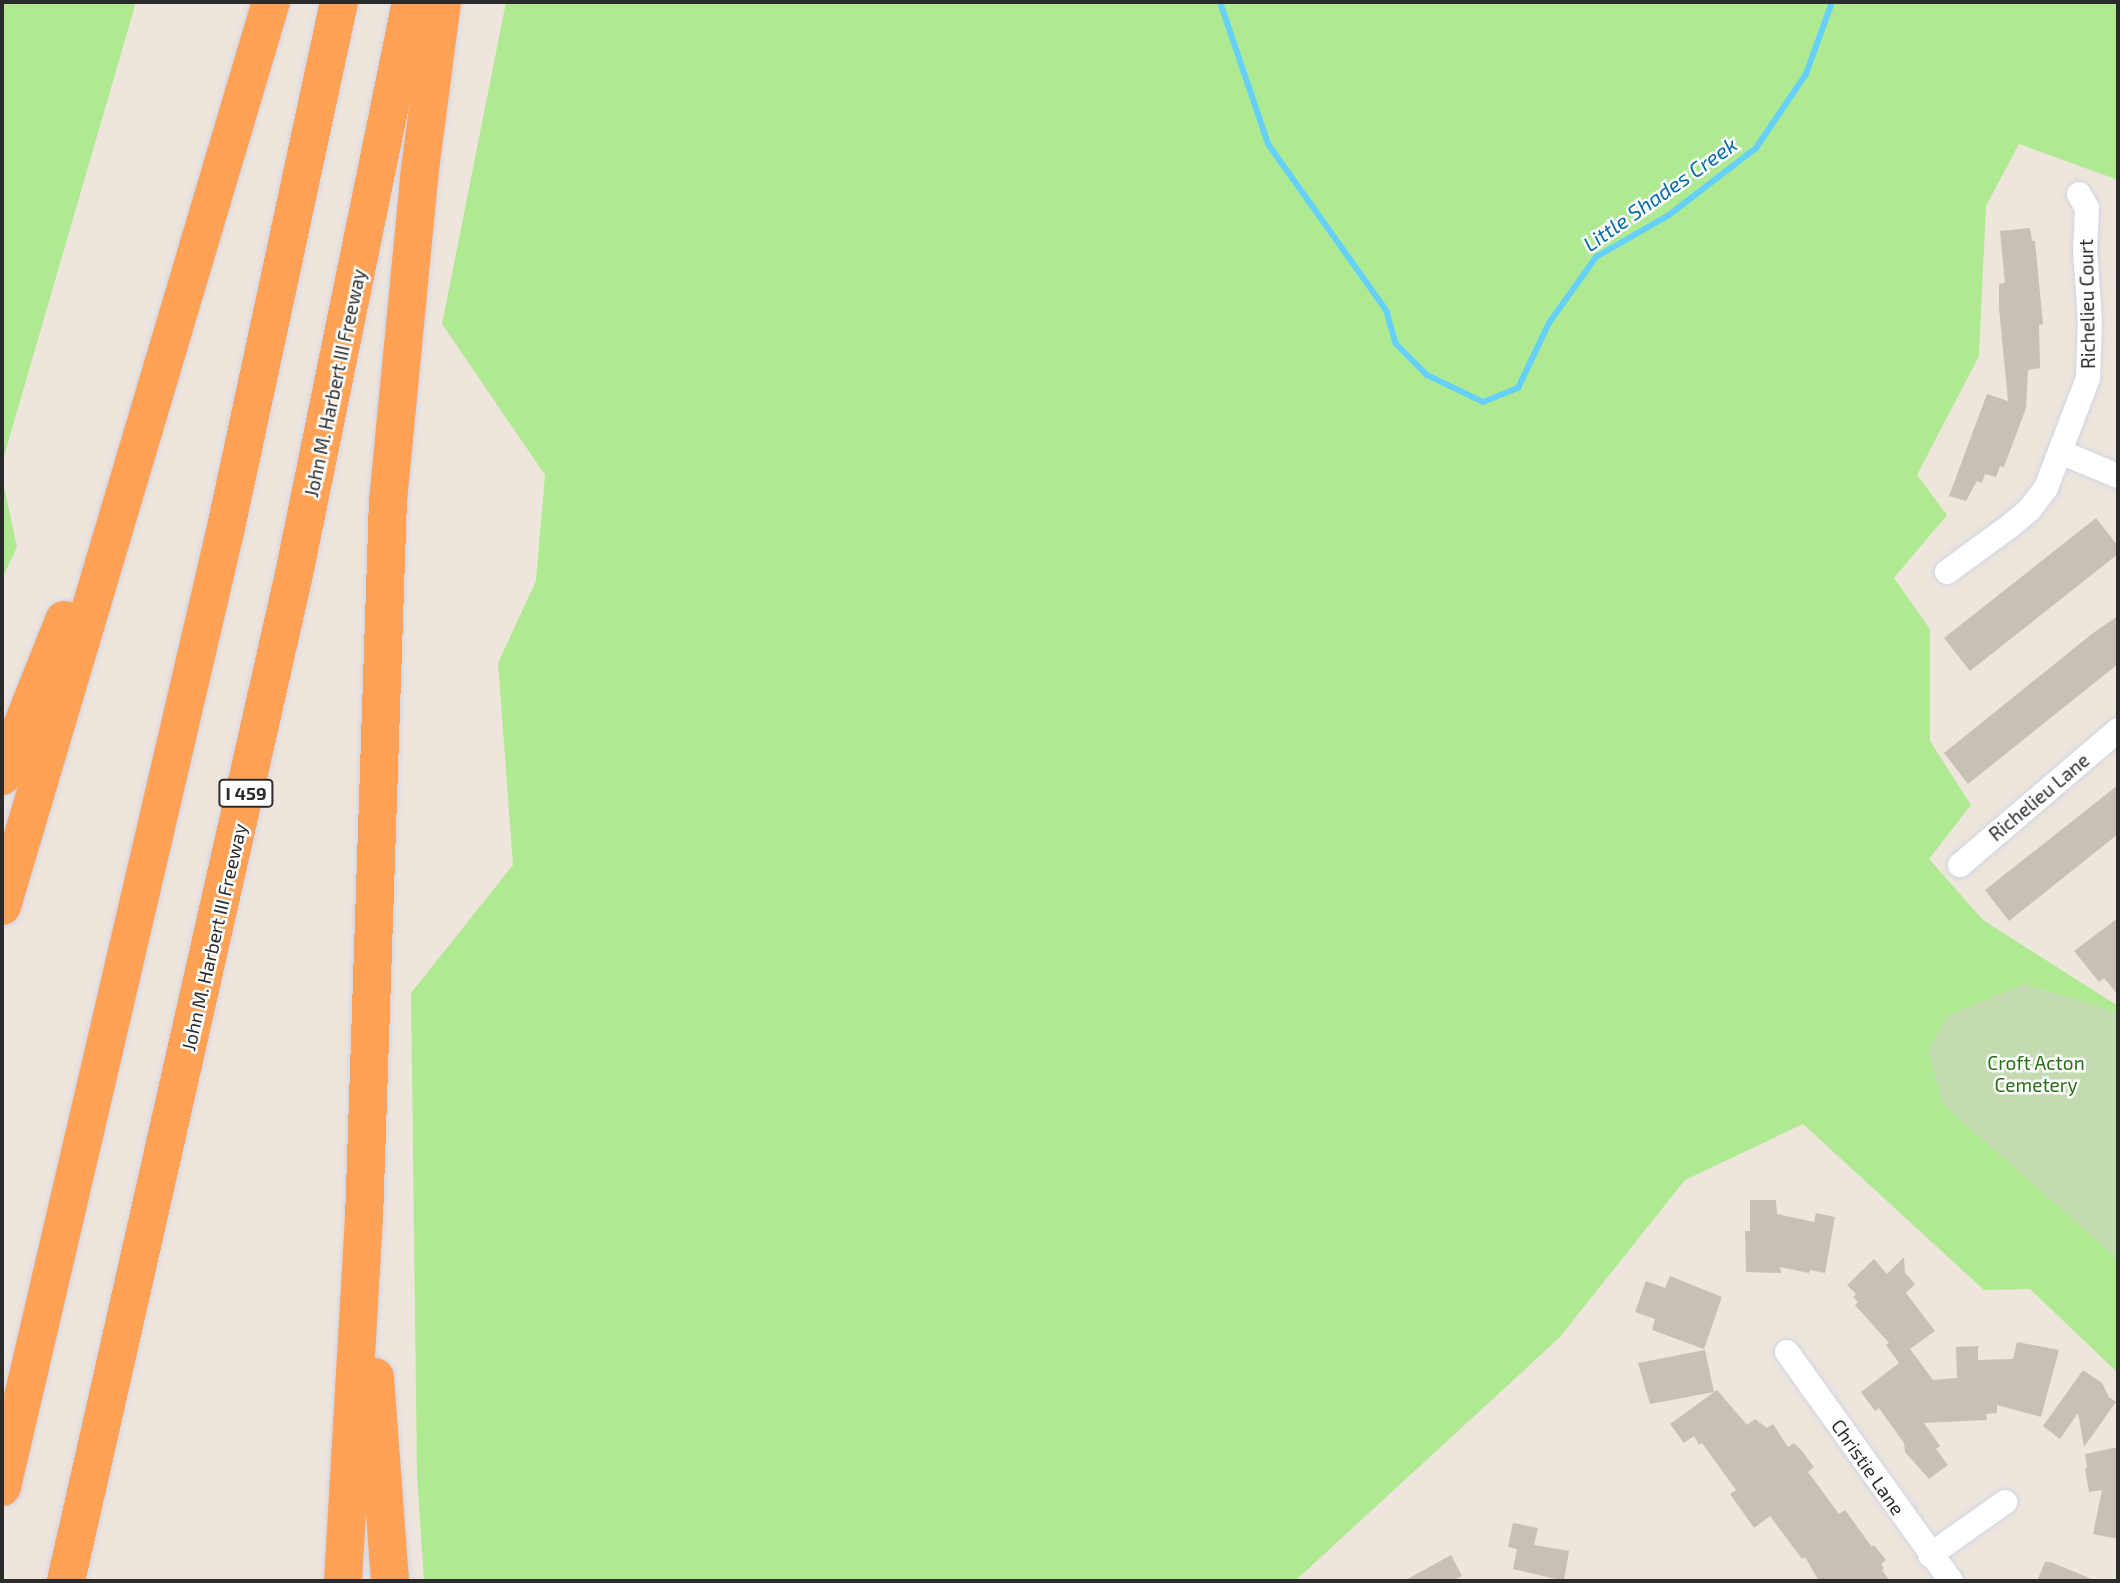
<!DOCTYPE html>
<html>
<head>
<meta charset="utf-8">
<style>
  body { margin:0 }
  #map { position:relative; width:2120px; height:1583px; overflow:hidden; background:#eee6dc; font-family:"Exo 2",sans-serif }
  div>[style] { position:absolute }
  .green>* { inset:0; background:#afea93 }
  .cemetery>* { inset:0; background:#c4dab1 }
  .stream>* { height:6px; margin:-3px; padding:0 3px; transform-origin:3px; border-radius:3px; background:#65d0fa }
  .building>* { inset:0; background:#c6c0b7 }
  .roads { filter:drop-shadow(0 0 2px #d1d4e5) drop-shadow(0 0 2px #d1d4e5) }
  .street>* { height:24px; margin:-12px; padding:0 12px; transform-origin:12px; border-radius:12px; background:#fff }
  .highway>* { height:38px; margin:-19px; padding:0 19px; transform-origin:19px; border-radius:19px; background:#ffa256 }
  span { translate:-50% -50%; white-space:nowrap; text-align:center; line-height:1.15; -webkit-text-stroke:5px #fff; paint-order:stroke }
  .shield-label span { padding:2px 5px; background:#fff; border:2px solid; border-radius:5px; -webkit-text-stroke-width:0 }
  .shield-label { font-size:18px; color:#2b2b2b; font-weight:700 }
  .street-label { font-size:19px; color:#2b2b2b }
  .park-label { font-size:19px; color:#257013 }
  .water-label { font-size:21px; color:#016ca9; font-style:italic }
  .frame { position:absolute; inset:0; border:4px solid #2b2b2b; pointer-events:none }
</style>
</head>
<body>
<div id="map">
  <div class="green">
    <div style="clip-path:polygon(2px 2px,136px 2px,2px 463px)"></div>
    <div style="clip-path:polygon(506px 2px,2118px 2px,2118px 180px,2019px 144px,1986px 206px,1979px 356px,1917px 475px,1947px 515px,1894px 578px,1930px 629px,1930px 741px,1971px 805px,1929px 859px,1983px 920px,2118px 1006px,2118px 1013px,2024px 984px,1943px 1104px,2118px 1259px,2118px 1373px,2030px 1289px,1984px 1290px,1803px 1124px,1685px 1180px,1559px 1338px,1295px 1581px,424px 1581px,417px 1476px,411px 993px,513px 865px,498px 663px,536px 581px,545px 475px,442px 324px)"></div>
    <div style="clip-path:polygon(2px 477px,17px 547px,2px 579px)"></div>
  </div>
  <div class="cemetery">
    <div style="clip-path:polygon(2024px 984px,2118px 1013px,2118px 1259px,1943px 1104px,1928px 1051px,1947px 1016px)"></div>
  </div>
  <div class="stream">
    <div style="left:1220px;top:2px;width:150px;rotate:71.3deg"></div>
    <div style="left:1268px;top:144px;width:204px;rotate:54.6deg"></div>
    <div style="left:1386px;top:310px;width:35px;rotate:74deg"></div>
    <div style="left:1396px;top:344px;width:44px;rotate:45deg"></div>
    <div style="left:1427px;top:375px;width:62px;rotate:25.7deg"></div>
    <div style="left:1483px;top:402px;width:38px;rotate:-22deg"></div>
    <div style="left:1518px;top:388px;width:72px;rotate:-64.5deg"></div>
    <div style="left:1549px;top:323px;width:81px;rotate:-54.5deg"></div>
    <div style="left:1596px;top:257px;width:84px;rotate:-29.9deg"></div>
    <div style="left:1669px;top:215px;width:110px;rotate:-37.6deg"></div>
    <div style="left:1756px;top:148px;width:89px;rotate:-56deg"></div>
    <div style="left:1806px;top:74px;width:77px;rotate:-70.1deg"></div>
  </div>
  <div class="building">
    <div style="clip-path:polygon(2030px 228px,2032px 241px,2035px 241px,2043px 324px,2039px 325px,2040px 368px,2028px 370px,2026px 408px,2004px 467px,2000px 466px,1996px 477px,1985px 474px,1982px 483px,1977px 481px,1966px 501px,1949px 496px,1987px 394px,2008px 401px,1999px 308px,1999px 284px,2005px 283px,2000px 231px)"></div>
    <div style="clip-path:polygon(2096px 518px,2118px 546px,2118px 554px,1970px 671px,1944px 638px)"></div>
    <div style="clip-path:polygon(2118px 616px,2118px 664px,1968px 784px,1944px 753px,2093px 633px)"></div>
    <div style="clip-path:polygon(2118px 785px,2118px 834px,2009px 921px,1985px 890px)"></div>
    <div style="clip-path:polygon(2118px 918px,2118px 995px,2104px 978px,2099px 982px,2074px 951px)"></div>
    <div style="clip-path:polygon(1750px 1200px,1776px 1200px,1777px 1214px,1814px 1222px,1816px 1213px,1835px 1217px,1825px 1273px,1810px 1270px,1809px 1273px,1780px 1267px,1781px 1273px,1746px 1272px,1745px 1231px,1750px 1231px)"></div>
    <div style="clip-path:polygon(1904px 1257px,1905px 1273px,1915px 1284px,1906px 1293px,1935px 1331px,1910px 1349px,1933px 1380px,1957px 1378px,1956px 1347px,1978px 1346px,1978px 1360px,2013px 1359px,2017px 1342px,2059px 1350px,2041px 1417px,1997px 1405px,1997px 1413px,1986px 1414px,1987px 1420px,1924px 1423px,1940px 1446px,1936px 1449px,1948px 1465px,1929px 1479px,1905px 1452px,1904px 1443px,1879px 1408px,1875px 1411px,1861px 1392px,1899px 1363px,1886px 1345px,1889px 1343px,1855px 1305px,1858px 1302px,1853px 1297px,1856px 1294px,1847px 1285px,1874px 1259px,1887px 1274px)"></div>
    <div style="clip-path:polygon(1670px 1276px,1722px 1297px,1704px 1349px,1652px 1330px,1655px 1319px,1635px 1312px,1646px 1281px,1665px 1288px)"></div>
    <div style="clip-path:polygon(1705px 1350px,1714px 1392px,1650px 1404px,1638px 1363px)"></div>
    <div style="clip-path:polygon(2083px 1370px,2102px 1383px,2109px 1397px,2116px 1402px,2084px 1447px,2078px 1413px,2060px 1439px,2043px 1426px)"></div>
    <div style="clip-path:polygon(1717px 1390px,1747px 1425px,1755px 1419px,1767px 1428px,1773px 1424px,1788px 1447px,1794px 1443px,1802px 1451px,1814px 1467px,1808px 1472px,1839px 1514px,1845px 1510px,1872px 1547px,1874px 1545px,1886px 1560px,1881px 1564px,1884px 1569px,1882px 1570px,1890px 1581px,1819px 1581px,1805px 1557px,1802px 1559px,1770px 1516px,1754px 1528px,1730px 1494px,1736px 1490px,1702px 1443px,1699px 1445px,1694px 1436px,1684px 1443px,1670px 1424px)"></div>
    <div style="clip-path:polygon(2118px 1447px,2118px 1539px,2093px 1534px,2102px 1490px,2089px 1492px,2085px 1469px,2087px 1468px,2085px 1454px)"></div>
    <div style="clip-path:polygon(1513px 1523px,1538px 1528px,1534px 1545px,1569px 1551px,1564px 1581px,1513px 1569px,1517px 1549px,1508px 1547px)"></div>
    <div style="clip-path:polygon(1451px 1555px,1462px 1576px,1452px 1581px,1404px 1581px)"></div>
    <div style="clip-path:polygon(2045px 1562px,2051px 1562px,2096px 1581px,2037px 1581px)"></div>
  </div>
  <div class="roads">
    <div class="street">
      <div style="left:2060px;top:452px;width:63px;rotate:22.5deg"></div>
      <div style="left:1947px;top:572px;width:78px;rotate:-36.1deg"></div>
      <div style="left:2010px;top:526px;width:26px;rotate:-40deg"></div>
      <div style="left:2030px;top:509px;width:26px;rotate:-53deg"></div>
      <div style="left:2046px;top:488px;width:118px;rotate:-69.1deg"></div>
      <div style="left:2088px;top:378px;width:58px;rotate:-88deg"></div>
      <div style="left:2090px;top:320px;width:69px;rotate:-94.1deg"></div>
      <div style="left:2085px;top:251px;width:43px;rotate:-87.3deg"></div>
      <div style="left:2087px;top:208px;width:16px;rotate:-120deg"></div>
      <div style="left:1960px;top:865px;width:208px;rotate:-40.5deg"></div>
      <div style="left:1787px;top:1352px;width:282px;rotate:54.4deg"></div>
      <div style="left:1930px;top:1555px;width:92px;rotate:-35.2deg"></div>
    </div>
    <div class="highway">
      <div style="left:2px;top:776px;width:168px;rotate:-68.3deg"></div>
      <div style="left:2px;top:906px;width:943px;rotate:-73.43deg"></div>
      <div style="left:375px;top:1377px;width:205px;rotate:85.8deg"></div>
      <div style="left:2px;top:1487px;width:981px;rotate:-76.86deg"></div>
      <div style="left:225px;top:532px;width:542px;rotate:-77.86deg"></div>
      <div style="left:66px;top:1581px;width:1032px;rotate:-77.24deg"></div>
      <div style="left:294px;top:574px;width:584px;rotate:-78.44deg"></div>
      <div style="left:343px;top:1581px;width:363px;rotate:-86.7deg"></div>
      <div style="left:364px;top:1219px;width:718px;rotate:-88.09deg"></div>
      <div style="left:388px;top:501px;width:325px;rotate:-84.5deg"></div>
      <div style="left:419px;top:177px;width:177px;rotate:-82.5deg"></div>
    </div>
  </div>
  <div class="shield-label">
    <span style="left:246px;top:793px">I 459</span>
  </div>
  <div class="street-label">
    <span style="left:2087px;top:304px;rotate:-91deg">Richelieu Court</span>
    <span style="left:335px;top:383px;rotate:-78deg">John M. Harbert III Freeway</span>
    <span style="left:2039px;top:797px;rotate:-40deg">Richelieu Lane</span>
    <span style="left:214px;top:937px;rotate:-77deg">John M. Harbert III Freeway</span>
    <span style="left:1868px;top:1467px;rotate:55deg">Christie Lane</span>
  </div>
  <div class="park-label">
    <span style="left:2036px;top:1074px">Croft Acton<br>Cemetery</span>
  </div>
  <div class="water-label">
    <span style="left:1660px;top:194px;rotate:-35deg">Little Shades Creek</span>
  </div>
  <div class="frame"></div>
</div>
</body>
</html>
